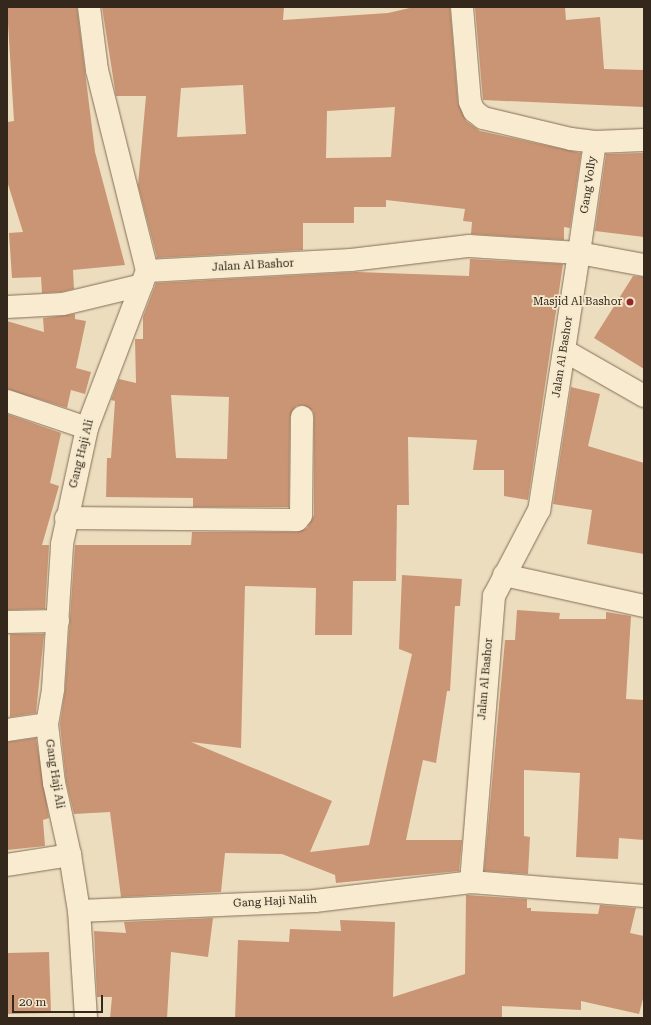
<!DOCTYPE html>
<html>
<head>
<meta charset="utf-8">
<style>
  body { margin:0 }
  #map { position:relative; width:651px; height:1025px; overflow:hidden; background:#ecddbe; font-family:"Roboto Serif",serif }
  div>[style] { position:absolute }
  .building>* { inset:0; background:#ca9574 }
  .roads { filter:drop-shadow(0 0 1px #846e57) drop-shadow(0 0 1px #846e57) }
  .minor>* { height:22px; margin:-11px; padding:0 11px; transform-origin:11px; border-radius:11px; background:#f8ebd0 }
  .dots>* { width:11px; height:11px; translate:-50% -50%; box-sizing:border-box; border:2px solid #f4e8cd; border-radius:50% }
  span { translate:-50% -50%; white-space:nowrap; text-align:center; line-height:1.15; -webkit-text-stroke:3.5px #f4e8cd; paint-order:stroke }
  .street-label { font-size:11px; color:#34271c }
  .poi-label { font-size:11px; color:#34271c }
  .right { translate:-100% -50%; text-align:right }
  .frame { position:absolute; inset:0; border:8px solid #34271c; pointer-events:none }
  .scale { position:absolute; left:12px; top:995px; width:91px; height:18px; box-sizing:border-box; border:2px solid #34271c; border-top:0; padding-left:5px; font-size:12px; line-height:14px; white-space:nowrap; color:#34271c; -webkit-text-stroke:3px #f4e8cd; paint-order:stroke }
</style>
</head>
<body>
<div id="map">
  <div class="building">
    <div style="clip-path:polygon(7px 7px,77px 7px,95px 152px,125px 265px,73px 270px,74px 289px,61px 292px,42px 293px,41px 277px,12px 278px,9px 233px,23px 232px,7px 181px,7px 122px,14px 121px)"></div>
    <div style="clip-path:polygon(evenodd,102px 7px,284px 7px,283px 20px,388px 13px,414px 7px,450px 7px,458px 103px,466px 121px,480px 131px,581px 153px,570px 228px,564px 227px,564px 240px,471px 234px,472px 222px,463px 221px,465px 209px,386px 200px,386px 207px,354px 207px,354px 223px,303px 223px,303px 250px,157px 258px,138px 185px,146px 96px,116px 96px,102px 7px,243px 85px,246px 134px,177px 137px,181px 88px,243px 85px,102px 7px,395px 107px,391px 157px,326px 158px,327px 111px,395px 107px)"></div>
    <div style="clip-path:polygon(475px 7px,565px 7px,566px 20px,600px 17px,604px 69px,644px 70px,644px 107px,483px 100px)"></div>
    <div style="clip-path:polygon(644px 153px,644px 237px,595px 231px,606px 154px)"></div>
    <div style="clip-path:polygon(evenodd,470px 259px,563px 264px,528px 500px,504px 496px,504px 470px,473px 470px,477px 440px,408px 437px,409px 505px,397px 505px,396px 581px,353px 581px,352px 635px,315px 635px,316px 588px,245px 586px,241px 748px,191px 742px,332px 801px,310px 852px,369px 845px,412px 654px,399px 649px,402px 575px,462px 579px,460px 606px,455px 606px,450px 691px,447px 691px,436px 763px,423px 760px,406px 840px,462px 840px,459px 871px,336px 883px,335px 875px,282px 854px,225px 853px,221px 892px,121px 897px,110px 812px,74px 814px,66px 781px,60px 724px,65px 690px,75px 545px,191px 545px,192px 532px,297px 532px,307px 528px,314px 515px,314px 417px,313px 411px,303px 405px,296px 406px,290px 417px,289px 507px,193px 507px,193px 498px,106px 497px,107px 458px,111px 458px,115px 401px,111px 400px,119px 379px,136px 383px,135px 339px,143px 339px,143px 317px,156px 283px,357px 272px,469px 276px,470px 259px,171px 395px,229px 397px,227px 459px,176px 458px,171px 395px)"></div>
    <div style="clip-path:polygon(633px 276px,644px 277px,644px 369px,594px 338px)"></div>
    <div style="clip-path:polygon(75px 314px,75px 319px,86px 321px,76px 368px,91px 372px,85px 394px,71px 390px,67px 408px,7px 389px,7px 321px,44px 332px,43px 318px)"></div>
    <div style="clip-path:polygon(571px 387px,600px 394px,588px 446px,644px 463px,644px 554px,587px 544px,592px 510px,553px 504px)"></div>
    <div style="clip-path:polygon(7px 414px,61px 433px,50px 483px,59px 486px,42px 545px,49px 545px,45px 609px,7px 610px)"></div>
    <div style="clip-path:polygon(517px 610px,560px 613px,559px 619px,606px 619px,606px 612px,631px 616px,626px 699px,644px 700px,644px 840px,619px 838px,618px 859px,576px 857px,580px 773px,524px 770px,524px 836px,530px 837px,528px 874px,484px 871px,505px 640px,515px 640px)"></div>
    <div style="clip-path:polygon(10px 634px,44px 634px,36px 713px,10px 717px)"></div>
    <div style="clip-path:polygon(36px 738px,49px 818px,43px 820px,45px 846px,7px 850px,7px 742px)"></div>
    <div style="clip-path:polygon(466px 895px,527px 899px,527px 908px,531px 908px,531px 911px,598px 914px,600px 905px,636px 908px,630px 933px,644px 936px,644px 995px,639px 1014px,581px 1001px,581px 1010px,502px 1006px,502px 1018px,235px 1018px,238px 940px,289px 942px,290px 929px,341px 931px,340px 920px,395px 922px,393px 997px,465px 974px)"></div>
    <div style="clip-path:polygon(213px 918px,208px 957px,171px 952px,167px 1018px,110px 1018px,112px 997px,97px 997px,94px 931px,126px 933px,124px 922px)"></div>
    <div style="clip-path:polygon(49px 952px,51px 1013px,7px 1014px,7px 953px)"></div>
  </div>
  <div class="roads">
    <div class="minor">
      <div style="left:89px;top:7px;width:64px;rotate:82.8deg"></div>
      <div style="left:97px;top:70px;width:207px;rotate:76deg"></div>
      <div style="left:462px;top:7px;width:95px;rotate:85.2deg"></div>
      <div style="left:470px;top:102px;width:10px;rotate:66deg"></div>
      <div style="left:474px;top:111px;width:11px;rotate:38deg"></div>
      <div style="left:483px;top:118px;width:90px;rotate:13.4deg"></div>
      <div style="left:571px;top:139px;width:24px;rotate:7deg"></div>
      <div style="left:595px;top:142px;width:49px;rotate:-2.3deg"></div>
      <div style="left:595px;top:142px;width:112px;rotate:98.2deg"></div>
      <div style="left:579px;top:253px;width:66px;rotate:10.5deg"></div>
      <div style="left:147px;top:271px;width:204px;rotate:-3.1deg"></div>
      <div style="left:351px;top:260px;width:119px;rotate:-6.8deg"></div>
      <div style="left:469px;top:246px;width:110px;rotate:3.6deg"></div>
      <div style="left:579px;top:253px;width:260px;rotate:98.8deg"></div>
      <div style="left:539px;top:510px;width:97px;rotate:117.6deg"></div>
      <div style="left:494px;top:596px;width:287px;rotate:94.6deg"></div>
      <div style="left:7px;top:307px;width:56px;rotate:-3.1deg"></div>
      <div style="left:63px;top:304px;width:81px;rotate:-13.5deg"></div>
      <div style="left:565px;top:351px;width:91px;rotate:29.7deg"></div>
      <div style="left:7px;top:401px;width:84px;rotate:18.6deg"></div>
      <div style="left:66px;top:518px;width:231px;rotate:0.5deg"></div>
      <div style="left:297px;top:520px;width:6px;rotate:-51deg"></div>
      <div style="left:301px;top:515px;width:98px;rotate:-89.4deg"></div>
      <div style="left:504px;top:575px;width:143px;rotate:12.5deg"></div>
      <div style="left:7px;top:622px;width:51px;rotate:-1.1deg"></div>
      <div style="left:7px;top:730px;width:40px;rotate:-8.5deg"></div>
      <div style="left:7px;top:865px;width:64px;rotate:-9deg"></div>
      <div style="left:79px;top:911px;width:236px;rotate:-2.4deg"></div>
      <div style="left:315px;top:901px;width:157px;rotate:-6.9deg"></div>
      <div style="left:471px;top:882px;width:174px;rotate:4.6deg"></div>
      <div style="left:86px;top:1018px;width:107px;rotate:-93.7deg"></div>
      <div style="left:79px;top:911px;width:57px;rotate:-99.1deg"></div>
      <div style="left:70px;top:855px;width:74px;rotate:-102.5deg"></div>
      <div style="left:54px;top:783px;width:59px;rotate:-96.8deg"></div>
      <div style="left:47px;top:724px;width:36px;rotate:-80deg"></div>
      <div style="left:53px;top:689px;width:145px;rotate:-86.4deg"></div>
      <div style="left:62px;top:544px;width:119px;rotate:-77.8deg"></div>
      <div style="left:87px;top:428px;width:168px;rotate:-69.1deg"></div>
    </div>
  </div>
  <div class="dots">
    <div style="left:630px;top:302px;background:#92282c"></div>
  </div>
  <div class="street-label">
    <span style="left:589px;top:185px;rotate:-82deg">Gang Volly</span>
    <span style="left:253px;top:266px;rotate:-3deg">Jalan Al Bashor</span>
    <span style="left:563px;top:357px;rotate:-81deg">Jalan Al Bashor</span>
    <span style="left:82px;top:454px;rotate:-76deg">Gang Haji Ali</span>
    <span style="left:486px;top:679px;rotate:-85deg">Jalan Al Bashor</span>
    <span style="left:54px;top:774px;rotate:81deg">Gang Haji Ali</span>
    <span style="left:275px;top:902px;rotate:-3deg">Gang Haji Nalih</span>
  </div>
  <div class="poi-label">
    <span class="right" style="left:622px;top:302px">Masjid Al Bashor</span>
  </div>
  <div class="frame"></div>
  <div class="scale">20 m</div>
</div>
</body>
</html>
